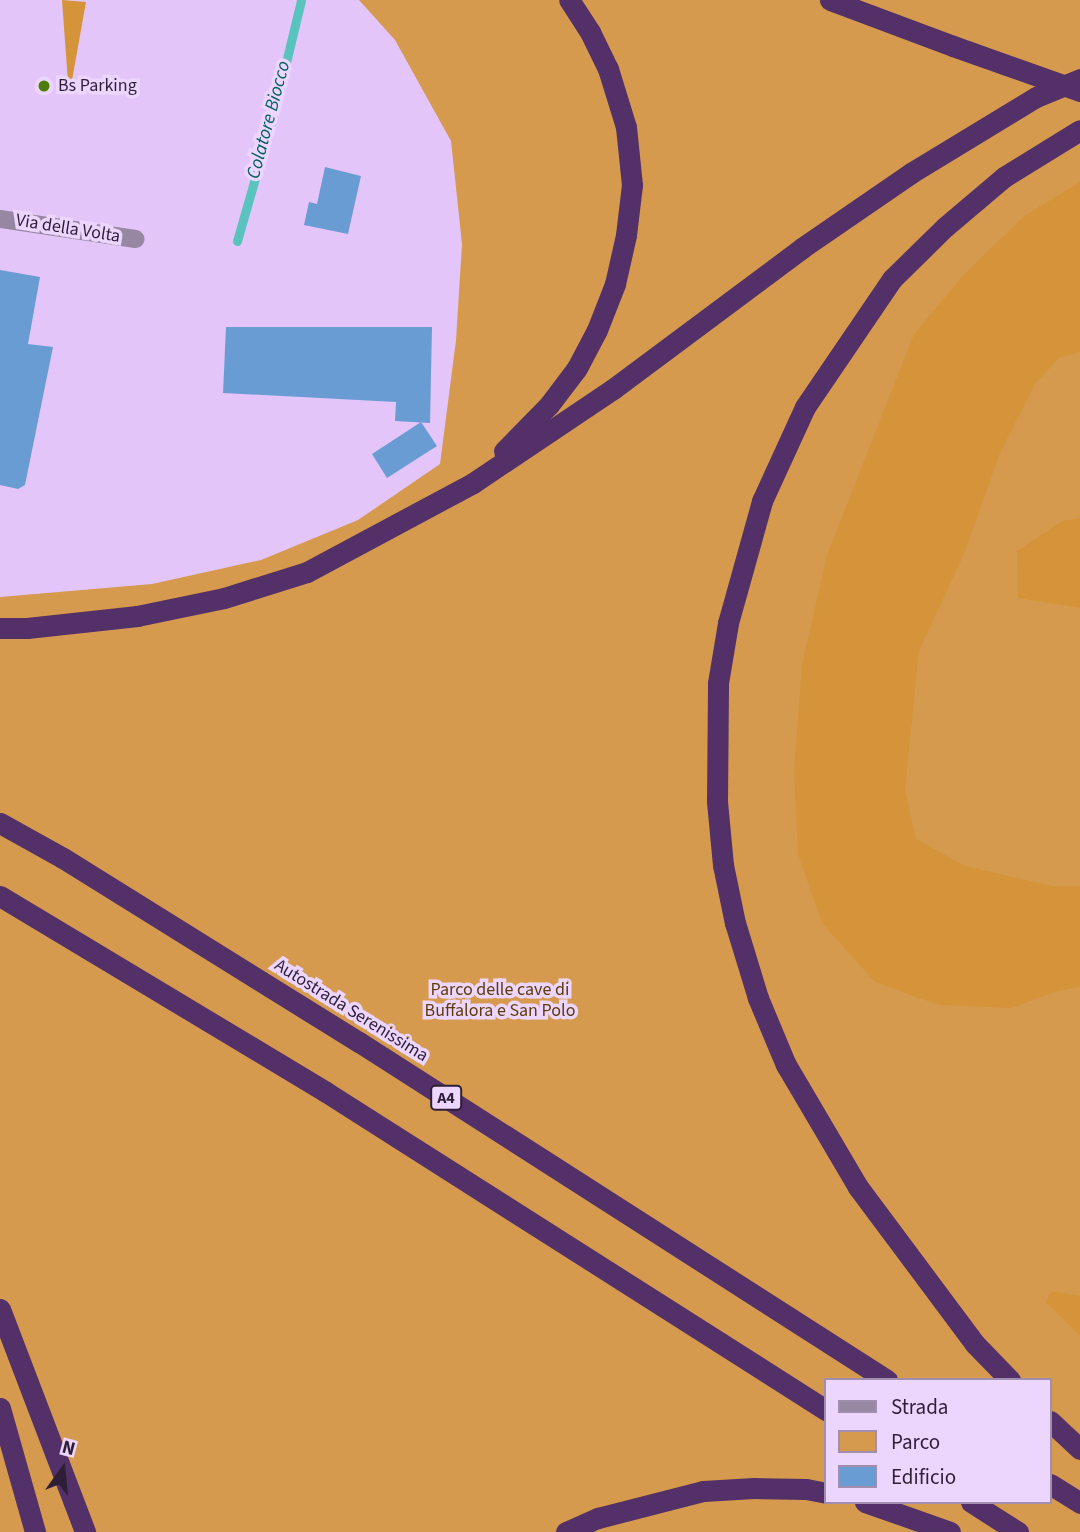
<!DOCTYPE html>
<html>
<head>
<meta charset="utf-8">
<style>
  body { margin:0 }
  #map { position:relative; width:1080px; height:1532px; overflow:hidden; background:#e4c5fa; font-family:"Source Sans 3",sans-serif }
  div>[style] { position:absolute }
  .green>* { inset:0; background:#d59a4e }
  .forest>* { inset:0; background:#d5943a }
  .stream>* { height:9px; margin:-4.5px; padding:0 4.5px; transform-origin:4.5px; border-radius:4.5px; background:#5ac3be }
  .building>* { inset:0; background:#699cd3 }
  .minor>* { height:18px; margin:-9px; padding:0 9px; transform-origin:9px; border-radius:9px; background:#9787a2 }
  .highway>* { height:21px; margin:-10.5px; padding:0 10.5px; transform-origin:10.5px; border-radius:10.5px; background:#533067 }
  .highway-bridge>* { height:21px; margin:-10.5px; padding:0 10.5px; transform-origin:10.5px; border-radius:10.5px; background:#533067 }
  .dots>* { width:19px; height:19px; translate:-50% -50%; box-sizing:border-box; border:4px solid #edd6fe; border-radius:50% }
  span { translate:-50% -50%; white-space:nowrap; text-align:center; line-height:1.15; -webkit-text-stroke:7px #edd6fe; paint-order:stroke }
  .shield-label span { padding:2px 5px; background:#edd6fe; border:2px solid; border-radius:5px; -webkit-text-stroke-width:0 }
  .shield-label { font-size:16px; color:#2e1f37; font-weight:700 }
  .poi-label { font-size:18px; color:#2e1f37 }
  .left { translate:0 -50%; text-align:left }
  .street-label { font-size:18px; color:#2e1f37 }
  .park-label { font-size:18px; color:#5e3d0b }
  .water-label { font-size:19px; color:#00615e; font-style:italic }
  .legend { position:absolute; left:824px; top:1378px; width:228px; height:126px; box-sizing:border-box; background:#edd6fe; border:2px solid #a18dae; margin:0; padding:9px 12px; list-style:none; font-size:21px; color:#2e1f37 }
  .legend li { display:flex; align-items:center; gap:14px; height:35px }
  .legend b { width:35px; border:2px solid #a18dae }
  .north { position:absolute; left:28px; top:1434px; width:70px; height:70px; -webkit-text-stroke:5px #edd6fe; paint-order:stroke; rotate:15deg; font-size:19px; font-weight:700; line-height:28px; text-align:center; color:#2e1f37 }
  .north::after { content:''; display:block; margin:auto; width:24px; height:32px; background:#2e1f37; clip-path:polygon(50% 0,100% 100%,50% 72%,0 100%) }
</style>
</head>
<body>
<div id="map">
  <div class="green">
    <div style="clip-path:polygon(evenodd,359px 0,1080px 0,1080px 1532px,0 1532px,0 597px,152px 584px,261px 560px,358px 520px,440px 464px,456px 340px,462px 244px,451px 141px,395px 40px,359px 0,826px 1380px,1050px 1380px,1050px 1502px,826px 1502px,826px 1380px)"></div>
  </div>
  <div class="forest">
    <div style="clip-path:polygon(62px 0,86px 2px,71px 86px,68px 82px)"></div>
    <div style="clip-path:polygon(1080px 182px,1080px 352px,1059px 358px,1035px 384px,1000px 453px,964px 554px,919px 651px,905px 790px,916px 839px,965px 866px,1052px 886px,1080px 886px,1080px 987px,1057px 991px,1011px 1008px,939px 1005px,875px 982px,822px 923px,798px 854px,794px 771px,802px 665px,827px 555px,914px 334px,962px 277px,1023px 217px)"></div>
    <div style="clip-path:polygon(1080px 518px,1080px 608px,1018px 598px,1017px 551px,1062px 521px)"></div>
    <div style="clip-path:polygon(1052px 1291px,1080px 1296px,1080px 1336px,1046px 1302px)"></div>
  </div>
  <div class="stream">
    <div style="left:237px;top:241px;width:134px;rotate:-74deg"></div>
    <div style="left:274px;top:112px;width:115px;rotate:-76.4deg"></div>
  </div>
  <div class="building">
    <div style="clip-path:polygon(325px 167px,361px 176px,348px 234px,304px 225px,309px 202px,317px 204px)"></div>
    <div style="clip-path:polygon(0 270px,40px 277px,28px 344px,53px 347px,25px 485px,18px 489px,0 485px)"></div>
    <div style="clip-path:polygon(226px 327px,432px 327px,430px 423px,395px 421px,396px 402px,223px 393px)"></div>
    <div style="clip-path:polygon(421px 422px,437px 446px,387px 478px,372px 454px)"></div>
  </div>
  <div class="minor">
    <div style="left:0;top:219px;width:137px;rotate:8.4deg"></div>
  </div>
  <div class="highway">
    <div style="left:830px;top:0;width:131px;rotate:20.5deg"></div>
    <div style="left:504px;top:451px;width:64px;rotate:-45.6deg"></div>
    <div style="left:549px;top:405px;width:46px;rotate:-52.9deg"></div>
    <div style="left:577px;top:368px;width:43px;rotate:-62.2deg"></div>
    <div style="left:597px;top:330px;width:49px;rotate:-68.6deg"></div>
    <div style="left:615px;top:284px;width:50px;rotate:-77.3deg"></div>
    <div style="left:626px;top:235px;width:50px;rotate:-83.2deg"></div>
    <div style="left:632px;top:185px;width:58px;rotate:-95.9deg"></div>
    <div style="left:626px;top:127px;width:61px;rotate:-107.2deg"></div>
    <div style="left:608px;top:69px;width:41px;rotate:-115.9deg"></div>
    <div style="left:590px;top:32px;width:38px;rotate:-123deg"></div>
    <div style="left:0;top:628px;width:27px"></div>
    <div style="left:27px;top:628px;width:111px;rotate:-6.2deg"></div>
    <div style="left:137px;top:616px;width:89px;rotate:-11.7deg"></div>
    <div style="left:224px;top:598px;width:87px;rotate:-17.4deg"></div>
    <div style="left:307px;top:572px;width:188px;rotate:-28.2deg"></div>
    <div style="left:473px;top:483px;width:169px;rotate:-33.9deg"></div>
    <div style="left:613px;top:389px;width:236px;rotate:-36.7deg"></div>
    <div style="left:802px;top:248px;width:132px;rotate:-34.5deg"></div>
    <div style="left:911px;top:173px;width:146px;rotate:-31.3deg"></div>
    <div style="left:1036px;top:97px;width:48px;rotate:-22.2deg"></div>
    <div style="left:0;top:823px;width:72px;rotate:29.1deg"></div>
    <div style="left:63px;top:858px;width:349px;rotate:31.9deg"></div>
    <div style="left:359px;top:1042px;width:627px;rotate:32.63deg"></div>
    <div style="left:0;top:896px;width:380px;rotate:31deg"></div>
    <div style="left:326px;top:1092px;width:593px;rotate:32.46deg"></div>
    <div style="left:0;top:1309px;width:239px;rotate:69.1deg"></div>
    <div style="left:1010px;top:1380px;width:50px;rotate:-134.2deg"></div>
    <div style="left:975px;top:1344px;width:196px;rotate:-126.7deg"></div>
    <div style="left:858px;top:1187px;width:142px;rotate:-120.5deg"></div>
    <div style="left:786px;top:1065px;width:73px;rotate:-112.7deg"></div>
    <div style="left:758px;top:998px;width:78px;rotate:-107deg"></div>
    <div style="left:735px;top:923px;width:59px;rotate:-101.7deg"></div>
    <div style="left:723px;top:865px;width:64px;rotate:-95.4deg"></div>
    <div style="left:717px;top:801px;width:118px;rotate:-89.5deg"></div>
    <div style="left:718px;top:683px;width:61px;rotate:-80.5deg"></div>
    <div style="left:728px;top:623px;width:127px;rotate:-74.4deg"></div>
    <div style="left:762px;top:501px;width:103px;rotate:-65.4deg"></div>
    <div style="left:805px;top:407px;width:155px;rotate:-55.8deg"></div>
    <div style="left:892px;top:279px;width:74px;rotate:-44.5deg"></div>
    <div style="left:945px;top:227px;width:77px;rotate:-40.3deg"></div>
    <div style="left:1004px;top:177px;width:89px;rotate:-31.7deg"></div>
    <div style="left:0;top:1408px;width:129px;rotate:74.2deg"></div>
    <div style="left:1050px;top:1421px;width:41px;rotate:43deg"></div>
    <div style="left:1050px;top:1484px;width:36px;rotate:32deg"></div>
    <div style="left:865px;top:1502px;width:90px;rotate:19.4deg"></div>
    <div style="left:971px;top:1502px;width:56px;rotate:32.6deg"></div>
    <div style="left:566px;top:1532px;width:35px;rotate:-24deg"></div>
    <div style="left:598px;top:1518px;width:108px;rotate:-14.4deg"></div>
    <div style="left:703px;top:1491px;width:51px;rotate:-3.4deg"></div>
    <div style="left:754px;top:1488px;width:52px;rotate:1.1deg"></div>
    <div style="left:806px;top:1489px;width:20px;rotate:11deg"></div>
  </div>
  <div class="highway-bridge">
    <div style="left:953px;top:46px;width:135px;rotate:19.5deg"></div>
  </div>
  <div class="dots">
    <div style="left:44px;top:86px;background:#4d7d08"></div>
  </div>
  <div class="shield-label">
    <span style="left:446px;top:1098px">A4</span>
  </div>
  <div class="poi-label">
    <span class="left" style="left:58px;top:86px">Bs Parking</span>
  </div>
  <div class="street-label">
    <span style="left:68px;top:229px;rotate:9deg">Via della Volta</span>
    <span style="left:351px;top:1011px;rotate:32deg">Autostrada Serenissima</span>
  </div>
  <div class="park-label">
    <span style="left:500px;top:1001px">Parco delle cave di<br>Buffalora e San Polo</span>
  </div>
  <div class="water-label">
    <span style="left:269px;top:120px;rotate:-75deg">Colatore Biocco</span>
  </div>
  <ul class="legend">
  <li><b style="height:9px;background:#9787a2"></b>Strada</li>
  <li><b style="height:19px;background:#d59a4e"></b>Parco</li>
  <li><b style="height:19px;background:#699cd3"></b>Edificio</li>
  </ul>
  <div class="north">N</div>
</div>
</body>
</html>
